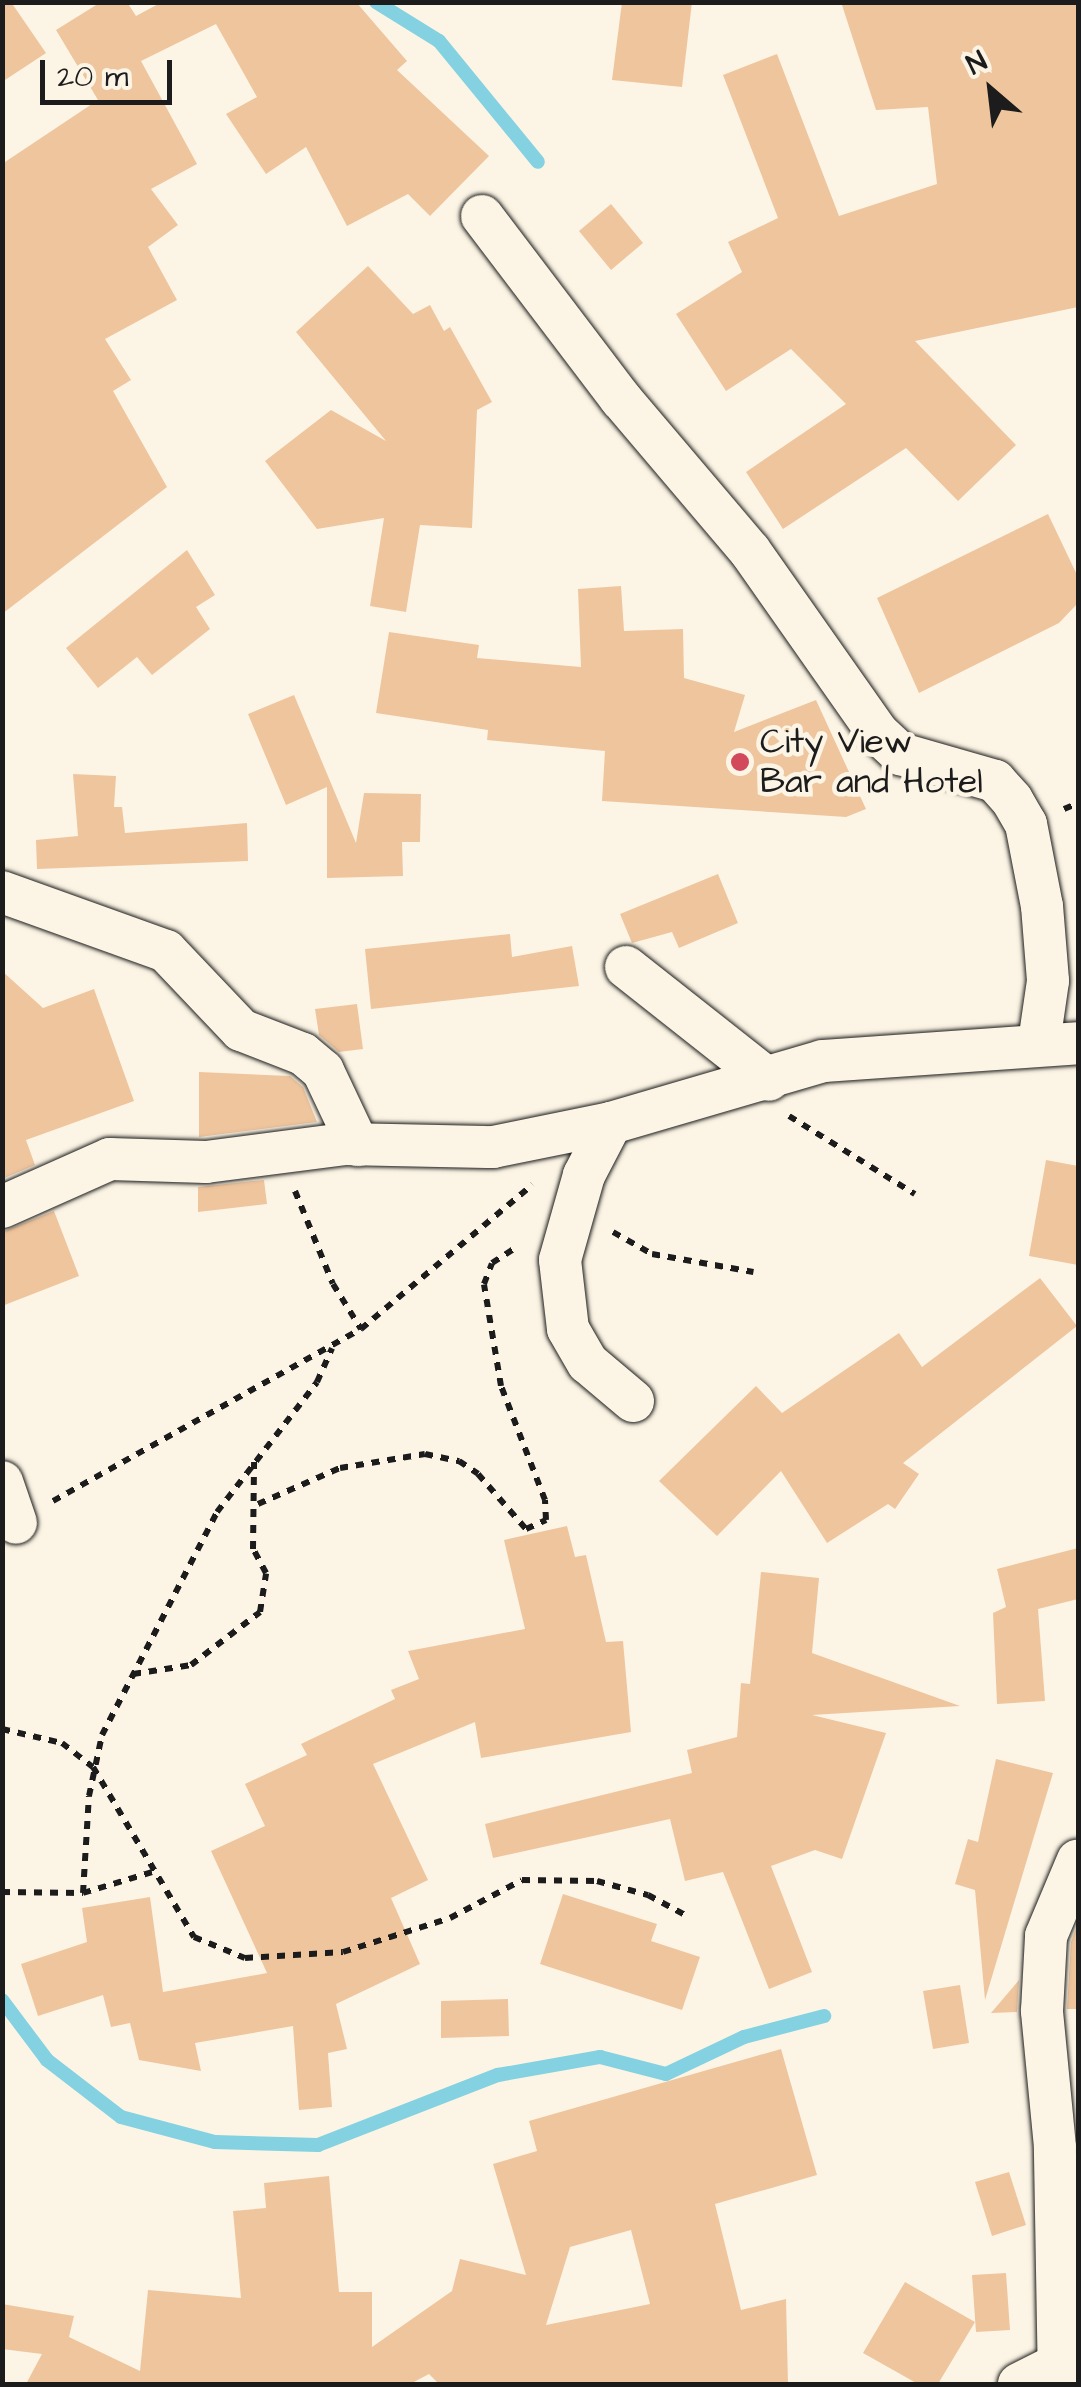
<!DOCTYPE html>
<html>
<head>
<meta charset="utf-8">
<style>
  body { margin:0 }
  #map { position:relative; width:1081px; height:2387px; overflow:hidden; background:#fcf5e5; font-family:"Architects Daughter",sans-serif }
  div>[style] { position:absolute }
  .stream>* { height:14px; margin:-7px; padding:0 7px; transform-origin:7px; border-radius:7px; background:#83d1e1 }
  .building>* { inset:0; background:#efc59e }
  .path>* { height:6px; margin-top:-3px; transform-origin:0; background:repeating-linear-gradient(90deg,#1c1c1c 0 8px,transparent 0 16px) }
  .roads { filter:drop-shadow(0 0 2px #1c1c1c) drop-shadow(0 0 2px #1c1c1c) }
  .street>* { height:42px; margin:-21px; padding:0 21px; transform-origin:21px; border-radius:21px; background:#fcf5e5 }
  .dots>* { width:28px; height:28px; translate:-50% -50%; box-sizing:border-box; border:5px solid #fcf5e5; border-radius:50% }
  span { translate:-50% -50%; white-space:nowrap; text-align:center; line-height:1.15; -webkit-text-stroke:9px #fcf5e5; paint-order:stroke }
  .poi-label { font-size:35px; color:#1c1c1c }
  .left { translate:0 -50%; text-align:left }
  .frame { position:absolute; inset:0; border:5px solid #1c1c1c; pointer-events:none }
  .north { position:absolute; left:941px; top:40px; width:100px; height:100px; -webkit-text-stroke:8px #fcf5e5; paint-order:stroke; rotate:332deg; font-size:28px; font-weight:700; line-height:40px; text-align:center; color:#1c1c1c }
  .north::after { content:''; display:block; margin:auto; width:35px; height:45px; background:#1c1c1c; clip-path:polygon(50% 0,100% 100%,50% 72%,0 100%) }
  .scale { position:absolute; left:40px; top:60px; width:132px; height:45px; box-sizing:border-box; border:5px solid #1c1c1c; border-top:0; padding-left:12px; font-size:30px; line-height:35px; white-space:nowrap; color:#1c1c1c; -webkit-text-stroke:8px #fcf5e5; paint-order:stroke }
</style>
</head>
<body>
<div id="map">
  <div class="stream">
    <div style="left:376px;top:2px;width:74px;rotate:31.8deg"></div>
    <div style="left:439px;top:41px;width:156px;rotate:50.7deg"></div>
    <div style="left:2px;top:2000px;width:75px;rotate:53.1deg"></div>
    <div style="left:47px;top:2060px;width:93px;rotate:37.6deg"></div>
    <div style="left:121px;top:2117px;width:97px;rotate:14.9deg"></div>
    <div style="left:215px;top:2142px;width:103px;rotate:1.7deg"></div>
    <div style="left:318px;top:2145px;width:193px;rotate:-21.3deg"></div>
    <div style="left:498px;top:2075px;width:104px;rotate:-10deg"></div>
    <div style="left:600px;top:2057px;width:68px;rotate:14.4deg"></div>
    <div style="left:666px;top:2074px;width:86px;rotate:-25.4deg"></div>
    <div style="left:744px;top:2037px;width:83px;rotate:-14.7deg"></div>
  </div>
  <div class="building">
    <div style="clip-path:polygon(2px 2px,11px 2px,46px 53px,2px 82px)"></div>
    <div style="clip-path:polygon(101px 2px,127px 2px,136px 16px,162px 2px,356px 2px,407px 61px,397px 70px,489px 156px,430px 216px,408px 194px,347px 226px,306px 147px,266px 174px,226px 114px,257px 97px,216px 24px,141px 61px,197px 164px,151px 189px,178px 225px,148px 247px,177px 300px,105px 339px,131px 380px,113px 391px,167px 487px,2px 614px,2px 164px,98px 100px,56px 30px)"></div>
    <div style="clip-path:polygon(622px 2px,692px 2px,682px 87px,612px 80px)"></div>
    <div style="clip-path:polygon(841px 2px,1078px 2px,1078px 307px,915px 341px,1016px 445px,958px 501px,906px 448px,783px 529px,746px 472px,846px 404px,791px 349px,726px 391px,676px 314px,742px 272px,728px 242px,778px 218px,723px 75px,777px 54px,839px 216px,937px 184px,928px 107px,876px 110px)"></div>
    <div style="clip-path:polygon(611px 204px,643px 243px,611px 270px,579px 231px)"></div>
    <div style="clip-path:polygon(368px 266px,413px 314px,430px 305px,444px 331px,450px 327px,492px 402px,477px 410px,472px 528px,420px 525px,406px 612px,370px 606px,384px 518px,317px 529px,265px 461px,331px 410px,386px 441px,296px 332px)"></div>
    <div style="clip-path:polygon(1048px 514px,1078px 577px,1078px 603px,1059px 623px,919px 693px,877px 598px)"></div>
    <div style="clip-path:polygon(187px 550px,215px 595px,196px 607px,210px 629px,152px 675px,137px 657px,98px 688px,66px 648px)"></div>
    <div style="clip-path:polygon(621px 586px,624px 631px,683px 629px,684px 678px,745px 695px,734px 732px,816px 700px,866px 809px,846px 817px,602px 801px,605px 751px,487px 740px,488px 730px,376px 713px,389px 632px,479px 645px,477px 658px,581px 667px,578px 589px)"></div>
    <div style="clip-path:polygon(294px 695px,356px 843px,364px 793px,421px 794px,420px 842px,402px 842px,403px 876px,327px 878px,327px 787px,286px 805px,248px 714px)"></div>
    <div style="clip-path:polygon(73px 774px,116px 776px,114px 807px,122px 807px,125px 833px,247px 823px,248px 861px,37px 869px,36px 840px,78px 836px)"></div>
    <div style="clip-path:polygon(718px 874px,738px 923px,679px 948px,672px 932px,632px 943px,620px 914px)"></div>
    <div style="clip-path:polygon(510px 934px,512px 957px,572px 946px,579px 986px,371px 1009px,365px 949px)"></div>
    <div style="clip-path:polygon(2px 971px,43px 1008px,94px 989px,134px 1101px,26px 1140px,35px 1165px,2px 1179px)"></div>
    <div style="clip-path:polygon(357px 1004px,363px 1049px,339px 1052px,319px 1035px,315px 1009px)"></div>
    <div style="clip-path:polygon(199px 1072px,290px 1076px,303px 1087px,317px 1122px,199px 1137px)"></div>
    <div style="clip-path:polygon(1046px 1160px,1078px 1166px,1078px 1265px,1029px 1256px)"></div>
    <div style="clip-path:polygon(264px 1180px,267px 1204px,198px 1212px,198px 1187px)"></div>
    <div style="clip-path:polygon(54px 1211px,79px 1276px,2px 1306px,2px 1232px)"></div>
    <div style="clip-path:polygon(1040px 1278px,1077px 1326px,903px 1463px,919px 1474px,895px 1509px,888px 1504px,827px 1543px,781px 1471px,717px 1536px,659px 1481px,756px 1386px,782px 1413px,899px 1333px,922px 1367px)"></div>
    <div style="clip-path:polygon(567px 1526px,575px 1557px,586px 1555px,606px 1642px,623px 1641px,631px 1732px,481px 1758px,475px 1722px,373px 1764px,428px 1880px,391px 1898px,420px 1964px,336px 2004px,347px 2049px,328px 2053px,332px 2107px,299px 2110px,293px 2026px,195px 2043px,201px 2071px,139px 2060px,130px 2023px,111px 2027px,103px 1995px,38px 2016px,21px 1964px,87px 1942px,82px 1908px,150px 1897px,163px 1992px,267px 1973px,211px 1851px,265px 1826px,245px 1784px,307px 1755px,301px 1744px,395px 1699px,391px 1690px,419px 1679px,408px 1651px,525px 1629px,504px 1540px)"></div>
    <div style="clip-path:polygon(1078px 1548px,1078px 1599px,1038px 1609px,1045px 1701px,997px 1704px,993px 1613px,1006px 1607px,997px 1569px)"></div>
    <div style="clip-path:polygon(761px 1572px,819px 1578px,812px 1653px,960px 1706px,812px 1715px,886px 1733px,842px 1859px,815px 1850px,771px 1866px,812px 1972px,769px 1989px,723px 1872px,685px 1881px,670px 1819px,493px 1858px,485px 1824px,692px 1773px,687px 1750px,737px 1737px,741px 1683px,750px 1684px)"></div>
    <div style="clip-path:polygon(996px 1759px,1053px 1773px,985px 2000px,975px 1890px,955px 1884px,968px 1839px,978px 1842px)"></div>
    <div style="clip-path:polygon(563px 1894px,657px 1924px,651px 1941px,700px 1957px,682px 2010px,540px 1964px)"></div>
    <div style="clip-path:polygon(1078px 1923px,1078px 2009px,1067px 2009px,1071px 1942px)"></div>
    <div style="clip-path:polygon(1019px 1980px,1017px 2012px,991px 2013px)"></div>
    <div style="clip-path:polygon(960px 1985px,969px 2043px,933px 2049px,923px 1991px)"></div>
    <div style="clip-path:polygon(508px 1999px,509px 2036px,441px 2038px,441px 2001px)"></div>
    <div style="clip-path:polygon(evenodd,781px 2049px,817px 2175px,715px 2204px,741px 2310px,786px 2299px,788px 2384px,439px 2384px,429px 2374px,410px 2384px,26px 2384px,42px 2354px,2px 2349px,2px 2304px,74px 2316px,69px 2337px,140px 2371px,148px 2290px,241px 2298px,233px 2211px,266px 2208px,264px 2183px,329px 2176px,339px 2292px,372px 2292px,372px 2347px,452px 2291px,460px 2259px,526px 2275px,493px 2164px,537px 2151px,529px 2121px,781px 2049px,631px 2230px,650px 2304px,546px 2325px,570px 2247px,631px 2230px)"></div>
    <div style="clip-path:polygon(1009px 2172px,1026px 2225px,992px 2236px,975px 2182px)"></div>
    <div style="clip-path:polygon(1006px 2273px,1010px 2330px,976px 2332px,972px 2275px)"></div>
    <div style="clip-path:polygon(905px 2282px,975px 2322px,938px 2384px,918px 2384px,863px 2353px)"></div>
  </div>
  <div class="path">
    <div style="left:1064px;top:809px;width:15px;rotate:-23deg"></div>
    <div style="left:789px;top:1116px;width:148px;rotate:31.8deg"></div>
    <div style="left:295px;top:1191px;width:100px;rotate:67.8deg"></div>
    <div style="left:333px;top:1284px;width:53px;rotate:58.1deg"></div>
    <div style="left:613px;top:1232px;width:45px;rotate:29.4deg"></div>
    <div style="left:652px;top:1254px;width:103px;rotate:10.1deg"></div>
    <div style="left:53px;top:1501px;width:353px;rotate:-29.2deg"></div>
    <div style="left:361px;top:1329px;width:224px;rotate:-40.1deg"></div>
    <div style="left:258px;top:1504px;width:90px;rotate:-23.7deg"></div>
    <div style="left:340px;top:1468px;width:86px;rotate:-9.4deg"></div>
    <div style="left:425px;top:1454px;width:35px;rotate:12deg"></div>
    <div style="left:459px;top:1461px;width:23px;rotate:34deg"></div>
    <div style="left:478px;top:1474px;width:73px;rotate:48.9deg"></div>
    <div style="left:526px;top:1529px;width:22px;rotate:-24deg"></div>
    <div style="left:546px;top:1520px;width:20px;rotate:-93deg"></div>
    <div style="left:545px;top:1500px;width:122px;rotate:-111.1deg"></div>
    <div style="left:501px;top:1386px;width:103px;rotate:-99.5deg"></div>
    <div style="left:484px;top:1284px;width:22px;rotate:-69deg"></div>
    <div style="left:492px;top:1263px;width:31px;rotate:-33deg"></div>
    <div style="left:133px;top:1674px;width:59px;rotate:-8.8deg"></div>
    <div style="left:191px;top:1665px;width:87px;rotate:-37.5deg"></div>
    <div style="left:260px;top:1612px;width:39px;rotate:-81deg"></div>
    <div style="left:266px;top:1573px;width:27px;rotate:-118deg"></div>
    <div style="left:253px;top:1549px;width:87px;rotate:-89.3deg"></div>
    <div style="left:2px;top:1729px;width:62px;rotate:13.1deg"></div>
    <div style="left:62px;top:1743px;width:39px;rotate:38deg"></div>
    <div style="left:93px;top:1767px;width:198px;rotate:59.3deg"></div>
    <div style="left:194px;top:1937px;width:55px;rotate:22.4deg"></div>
    <div style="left:245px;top:1958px;width:98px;rotate:-3.5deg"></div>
    <div style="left:343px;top:1952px;width:112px;rotate:-17.6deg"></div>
    <div style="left:450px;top:1918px;width:81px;rotate:-27.8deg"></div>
    <div style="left:522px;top:1880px;width:75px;rotate:0.8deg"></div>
    <div style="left:597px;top:1881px;width:53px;rotate:15.4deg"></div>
    <div style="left:648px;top:1895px;width:42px;rotate:28.4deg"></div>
    <div style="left:2px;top:1892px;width:81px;rotate:0.7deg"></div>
    <div style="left:83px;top:1893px;width:72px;rotate:-16.9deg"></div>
    <div style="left:83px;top:1893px;width:97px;rotate:-86.5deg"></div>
    <div style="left:89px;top:1796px;width:62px;rotate:-78deg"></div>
    <div style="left:102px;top:1735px;width:251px;rotate:-62.7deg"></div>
    <div style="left:217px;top:1512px;width:164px;rotate:-52.4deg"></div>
    <div style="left:317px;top:1382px;width:37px;rotate:-66deg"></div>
  </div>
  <div class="roads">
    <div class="street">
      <div style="left:482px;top:216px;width:230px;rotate:52.8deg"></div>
      <div style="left:621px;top:399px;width:199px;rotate:49.7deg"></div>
      <div style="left:750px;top:551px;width:221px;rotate:54.9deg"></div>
      <div style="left:877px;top:732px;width:33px;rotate:43deg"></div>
      <div style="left:901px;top:754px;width:98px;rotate:16deg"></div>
      <div style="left:995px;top:781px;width:25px;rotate:48deg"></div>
      <div style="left:1012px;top:800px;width:28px;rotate:60deg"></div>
      <div style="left:1026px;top:824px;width:84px;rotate:79deg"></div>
      <div style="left:1042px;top:906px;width:75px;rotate:85.4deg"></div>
      <div style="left:1048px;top:981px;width:63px;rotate:98.3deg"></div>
      <div style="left:2px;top:892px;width:174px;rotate:19.8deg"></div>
      <div style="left:166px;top:951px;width:109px;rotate:46.5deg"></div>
      <div style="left:241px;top:1030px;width:66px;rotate:21.2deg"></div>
      <div style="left:303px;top:1054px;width:26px;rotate:40deg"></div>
      <div style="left:323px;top:1071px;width:82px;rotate:64.7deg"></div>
      <div style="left:626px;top:967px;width:182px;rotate:38.3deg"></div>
      <div style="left:611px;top:1123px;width:59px;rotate:117.4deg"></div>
      <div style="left:584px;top:1175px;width:88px;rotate:105.8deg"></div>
      <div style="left:560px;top:1260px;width:69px;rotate:83.4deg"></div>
      <div style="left:568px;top:1329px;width:39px;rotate:60deg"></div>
      <div style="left:588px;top:1363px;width:59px;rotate:40.2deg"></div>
      <div style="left:2px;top:1207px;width:118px;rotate:-24deg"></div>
      <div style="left:110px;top:1159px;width:96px;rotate:1.8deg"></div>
      <div style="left:206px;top:1162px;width:139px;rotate:-7.4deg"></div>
      <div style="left:344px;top:1144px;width:149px;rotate:1.2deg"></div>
      <div style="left:493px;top:1147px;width:120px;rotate:-11.5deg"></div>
      <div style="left:611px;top:1123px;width:221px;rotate:-16.3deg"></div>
      <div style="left:823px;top:1061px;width:256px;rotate:-4deg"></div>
      <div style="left:2px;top:1482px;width:43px;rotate:71.1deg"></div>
      <div style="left:1019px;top:2384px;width:45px;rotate:-26.6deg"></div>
      <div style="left:1059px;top:2384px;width:237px;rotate:-91deg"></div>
      <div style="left:1055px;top:2147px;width:137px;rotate:-95.5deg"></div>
      <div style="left:1042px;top:2011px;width:75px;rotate:-86.9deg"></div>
      <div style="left:1046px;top:1936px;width:82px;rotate:-67.2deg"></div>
    </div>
  </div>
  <div class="dots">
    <div style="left:740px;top:762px;background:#d1495b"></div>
  </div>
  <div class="poi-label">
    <span class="left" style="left:760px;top:762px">City View<br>Bar and Hotel</span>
  </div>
  <div class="frame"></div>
  <div class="north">N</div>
  <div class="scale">20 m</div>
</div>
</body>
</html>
